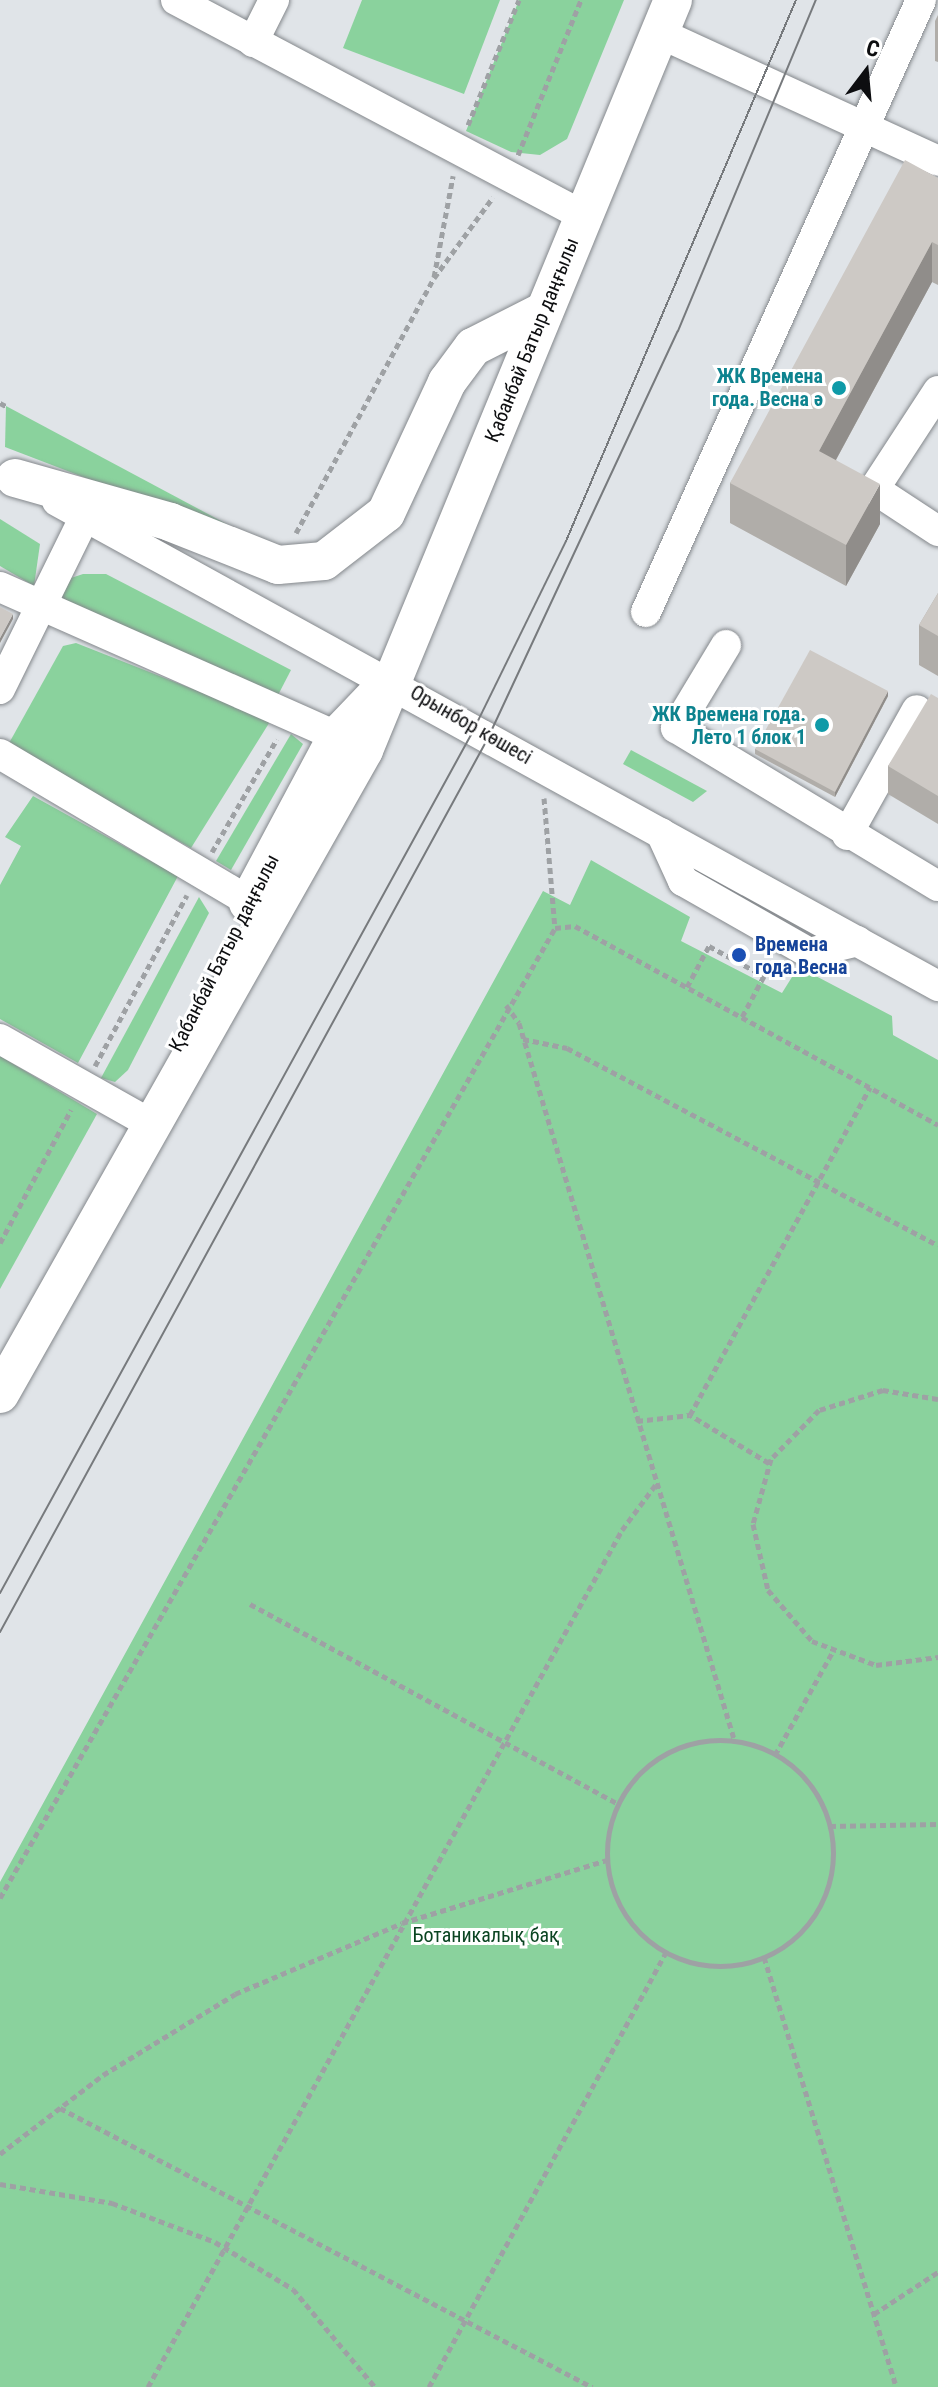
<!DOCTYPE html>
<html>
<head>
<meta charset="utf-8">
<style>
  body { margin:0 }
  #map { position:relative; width:938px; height:2387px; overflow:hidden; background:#e0e4e8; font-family:"Roboto Condensed",sans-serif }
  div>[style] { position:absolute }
  .green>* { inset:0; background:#8ad29d }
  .path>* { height:5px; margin-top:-2.5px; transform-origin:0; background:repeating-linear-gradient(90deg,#9ea1a4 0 6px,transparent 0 10px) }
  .path>.ring { margin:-2.5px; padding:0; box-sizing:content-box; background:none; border:5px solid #9ea1a4; border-radius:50% }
  .roads { filter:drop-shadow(0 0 2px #84888c) drop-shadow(0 0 2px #84888c) }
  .minor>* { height:30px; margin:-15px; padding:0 15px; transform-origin:15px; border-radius:15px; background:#fff }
  .major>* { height:38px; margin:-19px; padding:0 19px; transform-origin:19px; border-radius:19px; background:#fff }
  .tram>* { height:2px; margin:-1px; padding:0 1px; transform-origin:1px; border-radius:1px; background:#777a7d }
  .wall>* { inset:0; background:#b0ada9 }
  .shaded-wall>* { inset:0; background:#908d8a }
  .building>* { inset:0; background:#cdc9c5 }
  .dots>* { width:22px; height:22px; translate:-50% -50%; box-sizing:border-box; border:4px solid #fff; border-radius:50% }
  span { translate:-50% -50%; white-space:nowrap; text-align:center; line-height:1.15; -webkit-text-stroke:6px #fff; paint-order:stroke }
  .street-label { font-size:20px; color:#0d0e10 }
  .culture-label { font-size:20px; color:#0d838f; font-weight:700 }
  .right { translate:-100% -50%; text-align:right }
  .transit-label { font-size:20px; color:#164399; font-weight:700 }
  .left { translate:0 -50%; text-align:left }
  .park-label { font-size:20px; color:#0b4522 }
  .north { position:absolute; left:826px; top:32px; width:80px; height:80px; -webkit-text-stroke:6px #fff; paint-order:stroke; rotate:16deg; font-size:22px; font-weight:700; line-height:32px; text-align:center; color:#0d0e10 }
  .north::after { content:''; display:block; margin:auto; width:28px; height:36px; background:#0d0e10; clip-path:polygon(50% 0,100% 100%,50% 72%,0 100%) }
</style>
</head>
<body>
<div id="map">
  <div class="green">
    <div style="clip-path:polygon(362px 0,500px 0,464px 94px,343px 48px)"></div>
    <div style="clip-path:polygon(519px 0,624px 0,567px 139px,540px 155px,511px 152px,466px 131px)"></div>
    <div style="clip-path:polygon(6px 406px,281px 553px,5px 447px)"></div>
    <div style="clip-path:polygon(0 519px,40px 544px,34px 586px,0 566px)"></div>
    <div style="clip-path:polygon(83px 574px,106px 574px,291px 670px,277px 697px,56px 597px,65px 580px)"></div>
    <div style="clip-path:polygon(76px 643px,271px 720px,191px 848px,8px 745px,63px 646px)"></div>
    <div style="clip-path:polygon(291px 734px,303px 744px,231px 870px,216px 861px)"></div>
    <div style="clip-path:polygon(631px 750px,707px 791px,693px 802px,623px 764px)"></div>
    <div style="clip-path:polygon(33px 796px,178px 876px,78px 1063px,0 1019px,0 885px,21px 846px,5px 837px)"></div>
    <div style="clip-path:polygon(591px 860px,690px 917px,681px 941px,782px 993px,792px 977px,812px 974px,892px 1016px,893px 1035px,938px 1060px,938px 2387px,0 2387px,0 1882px,543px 891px,570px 905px)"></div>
    <div style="clip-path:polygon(199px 897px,209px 913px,128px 1070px,115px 1082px,101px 1078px)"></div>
    <div style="clip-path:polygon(0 1056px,97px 1114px,0 1289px)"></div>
  </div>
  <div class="path">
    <div style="left:468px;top:125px;width:135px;rotate:-67.8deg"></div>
    <div style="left:518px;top:155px;width:167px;rotate:-67.9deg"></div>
    <div style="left:434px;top:277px;width:103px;rotate:-79.3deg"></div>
    <div style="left:0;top:403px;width:7px;rotate:27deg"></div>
    <div style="left:296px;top:533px;width:290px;rotate:-61.6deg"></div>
    <div style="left:434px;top:278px;width:100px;rotate:-53.9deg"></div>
    <div style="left:544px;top:798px;width:130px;rotate:85.2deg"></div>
    <div style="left:212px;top:852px;width:130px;rotate:-60.1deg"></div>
    <div style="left:687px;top:987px;width:47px;rotate:-61.8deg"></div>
    <div style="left:709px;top:946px;width:63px;rotate:28.6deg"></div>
    <div style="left:764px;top:976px;width:47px;rotate:118.2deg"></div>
    <div style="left:506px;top:1005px;width:22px;rotate:54deg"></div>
    <div style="left:519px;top:1023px;width:751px;rotate:73.28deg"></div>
    <div style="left:523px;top:1039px;width:45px;rotate:11.6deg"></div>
    <div style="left:567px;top:1048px;width:420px;rotate:28deg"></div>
    <div style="left:95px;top:1066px;width:194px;rotate:-61.7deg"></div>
    <div style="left:0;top:1243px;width:151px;rotate:-61.9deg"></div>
    <div style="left:938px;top:1399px;width:56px;rotate:-170.7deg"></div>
    <div style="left:883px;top:1390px;width:67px;rotate:162.6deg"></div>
    <div style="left:819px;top:1410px;width:69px;rotate:134.4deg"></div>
    <div style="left:771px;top:1459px;width:67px;rotate:105.5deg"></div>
    <div style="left:753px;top:1524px;width:68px;rotate:77.2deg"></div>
    <div style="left:768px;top:1590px;width:67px;rotate:49.2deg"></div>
    <div style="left:812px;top:1641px;width:68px;rotate:20.6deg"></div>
    <div style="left:876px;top:1665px;width:63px;rotate:-7.4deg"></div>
    <div style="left:637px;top:1421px;width:53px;rotate:-6.5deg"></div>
    <div style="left:769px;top:1463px;width:92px;rotate:-148.7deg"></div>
    <div style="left:690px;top:1415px;width:374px;rotate:-61.2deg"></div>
    <div style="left:250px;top:1604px;width:420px;rotate:28.5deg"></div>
    <div class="ring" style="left:607px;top:1740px;width:221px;height:221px"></div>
    <div style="left:775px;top:1755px;width:117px;rotate:-60.8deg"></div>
    <div style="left:830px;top:1826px;width:108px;rotate:-1.1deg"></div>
    <div style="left:0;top:1898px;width:1118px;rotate:-60.22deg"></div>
    <div style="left:555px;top:928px;width:20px;rotate:-6deg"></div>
    <div style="left:575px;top:926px;width:414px;rotate:28.7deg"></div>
    <div style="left:764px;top:1957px;width:450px;rotate:72.9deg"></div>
    <div style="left:60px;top:2108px;width:601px;rotate:27.67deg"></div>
    <div style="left:0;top:2154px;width:130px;rotate:-37.5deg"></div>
    <div style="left:103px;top:2075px;width:155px;rotate:-31.5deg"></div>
    <div style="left:235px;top:1994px;width:181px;rotate:-23deg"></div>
    <div style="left:402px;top:1923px;width:214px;rotate:-17.1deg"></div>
    <div style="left:0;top:2184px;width:114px;rotate:9.6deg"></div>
    <div style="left:112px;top:2203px;width:110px;rotate:20.7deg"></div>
    <div style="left:215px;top:2242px;width:91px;rotate:31.1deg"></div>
    <div style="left:293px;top:2289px;width:128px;rotate:50.1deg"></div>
    <div style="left:874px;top:2314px;width:77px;rotate:-33.3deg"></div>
    <div style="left:148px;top:2387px;width:979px;rotate:-61.05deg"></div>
    <div style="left:622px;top:1530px;width:57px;rotate:-53.5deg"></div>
    <div style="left:429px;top:2387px;width:495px;rotate:-61.4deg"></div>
  </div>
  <div class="roads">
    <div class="minor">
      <div style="left:176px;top:0;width:462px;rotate:27.9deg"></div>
      <div style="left:659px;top:33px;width:307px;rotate:24.6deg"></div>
      <div style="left:253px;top:42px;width:47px;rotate:-63.4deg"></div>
      <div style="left:938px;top:391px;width:117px;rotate:123.1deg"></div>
      <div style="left:874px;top:489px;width:77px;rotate:33.3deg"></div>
      <div style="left:57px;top:501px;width:1006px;rotate:28.83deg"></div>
      <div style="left:0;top:587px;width:368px;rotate:23.9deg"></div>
      <div style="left:646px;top:612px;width:671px;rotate:-65.8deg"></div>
      <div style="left:726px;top:645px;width:97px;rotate:121.1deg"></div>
      <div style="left:676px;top:728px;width:306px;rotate:31.1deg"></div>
      <div style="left:0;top:689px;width:193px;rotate:-63.8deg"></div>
      <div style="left:0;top:754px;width:289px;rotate:30.6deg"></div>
      <div style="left:661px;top:833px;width:53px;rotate:65.4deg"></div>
      <div style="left:683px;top:881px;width:145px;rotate:29.7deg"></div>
      <div style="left:809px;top:953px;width:50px;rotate:-13.8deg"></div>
      <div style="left:847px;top:835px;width:143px;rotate:-60.8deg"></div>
      <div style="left:0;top:1039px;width:161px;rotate:29.4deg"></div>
    </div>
    <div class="major">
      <div style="left:15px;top:478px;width:161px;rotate:15.8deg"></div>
      <div style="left:170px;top:522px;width:116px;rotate:21.7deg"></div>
      <div style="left:278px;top:565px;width:46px;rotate:-5deg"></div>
      <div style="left:324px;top:561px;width:78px;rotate:-37.7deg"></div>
      <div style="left:386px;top:513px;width:145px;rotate:-65deg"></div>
      <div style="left:447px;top:382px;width:44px;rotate:-53.4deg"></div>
      <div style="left:473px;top:347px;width:80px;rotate:-26.9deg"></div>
      <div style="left:248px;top:903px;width:189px;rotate:-61.9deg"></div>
      <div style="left:337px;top:736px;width:61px;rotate:-46.3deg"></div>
      <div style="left:0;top:1394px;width:740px;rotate:-60.52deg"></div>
      <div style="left:364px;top:750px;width:811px;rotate:-67.61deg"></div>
    </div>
  </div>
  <div class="tram">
    <div style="left:0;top:1593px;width:979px;rotate:-61.24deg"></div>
    <div style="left:471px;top:735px;width:216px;rotate:-63.9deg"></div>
    <div style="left:566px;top:541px;width:588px;rotate:-66.97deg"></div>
    <div style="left:0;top:1632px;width:1016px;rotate:-61.37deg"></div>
    <div style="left:487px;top:740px;width:451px;rotate:-65deg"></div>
    <div style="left:678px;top:331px;width:359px;rotate:-67.4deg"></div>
  </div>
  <div class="wall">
    <div style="clip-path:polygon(938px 15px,938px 62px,935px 61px,935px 21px)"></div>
    <div style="clip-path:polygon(938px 178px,938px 285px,932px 282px,836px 460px,880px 524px,846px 586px,730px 523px,730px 483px)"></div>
    <div style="clip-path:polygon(938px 593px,938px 676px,919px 665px,919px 625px)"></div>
    <div style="clip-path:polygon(888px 696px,835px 797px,755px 754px,755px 749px)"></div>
    <div style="clip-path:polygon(938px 698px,938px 824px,888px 794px,888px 766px)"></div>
  </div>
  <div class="shaded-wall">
    <div style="clip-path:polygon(932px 242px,932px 282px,819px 491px,819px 451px)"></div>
    <div style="clip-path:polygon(880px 484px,880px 524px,846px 586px,846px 545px)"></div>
    <div style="clip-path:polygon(13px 614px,13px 619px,0 643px,0 638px)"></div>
    <div style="clip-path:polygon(888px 691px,888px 696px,835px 797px,835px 792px)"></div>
  </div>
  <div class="building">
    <div style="clip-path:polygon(905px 160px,938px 178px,938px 245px,932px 242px,819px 451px,880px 484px,846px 545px,730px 483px)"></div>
    <div style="clip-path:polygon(938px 593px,938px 636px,919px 625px)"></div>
    <div style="clip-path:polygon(0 607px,13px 614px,0 638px)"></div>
    <div style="clip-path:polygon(810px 650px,888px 691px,835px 792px,755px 749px)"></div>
    <div style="clip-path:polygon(931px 694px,938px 698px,938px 796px,888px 766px)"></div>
  </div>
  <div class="dots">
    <div style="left:839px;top:388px;background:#0f9aa8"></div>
    <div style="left:822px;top:725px;background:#0f9aa8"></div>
    <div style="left:739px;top:955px;background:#1a4fb4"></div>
  </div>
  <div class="street-label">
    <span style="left:532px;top:340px;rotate:-68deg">Қабанбай Батыр даңғылы</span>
    <span style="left:471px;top:725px;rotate:30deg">Орынбор көшесі</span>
    <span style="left:224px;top:953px;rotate:-63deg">Қабанбай Батыр даңғылы</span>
  </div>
  <div class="culture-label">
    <span class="right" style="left:823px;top:388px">ЖК Времена<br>года. Весна ә</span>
    <span class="right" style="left:806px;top:726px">ЖК Времена года.<br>Лето 1 блок 1</span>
  </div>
  <div class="transit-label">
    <span class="left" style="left:755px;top:956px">Времена<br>года.Весна</span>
  </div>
  <div class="park-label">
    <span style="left:486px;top:1935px">Ботаникалық бақ</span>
  </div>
  <div class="north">С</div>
</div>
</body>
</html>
